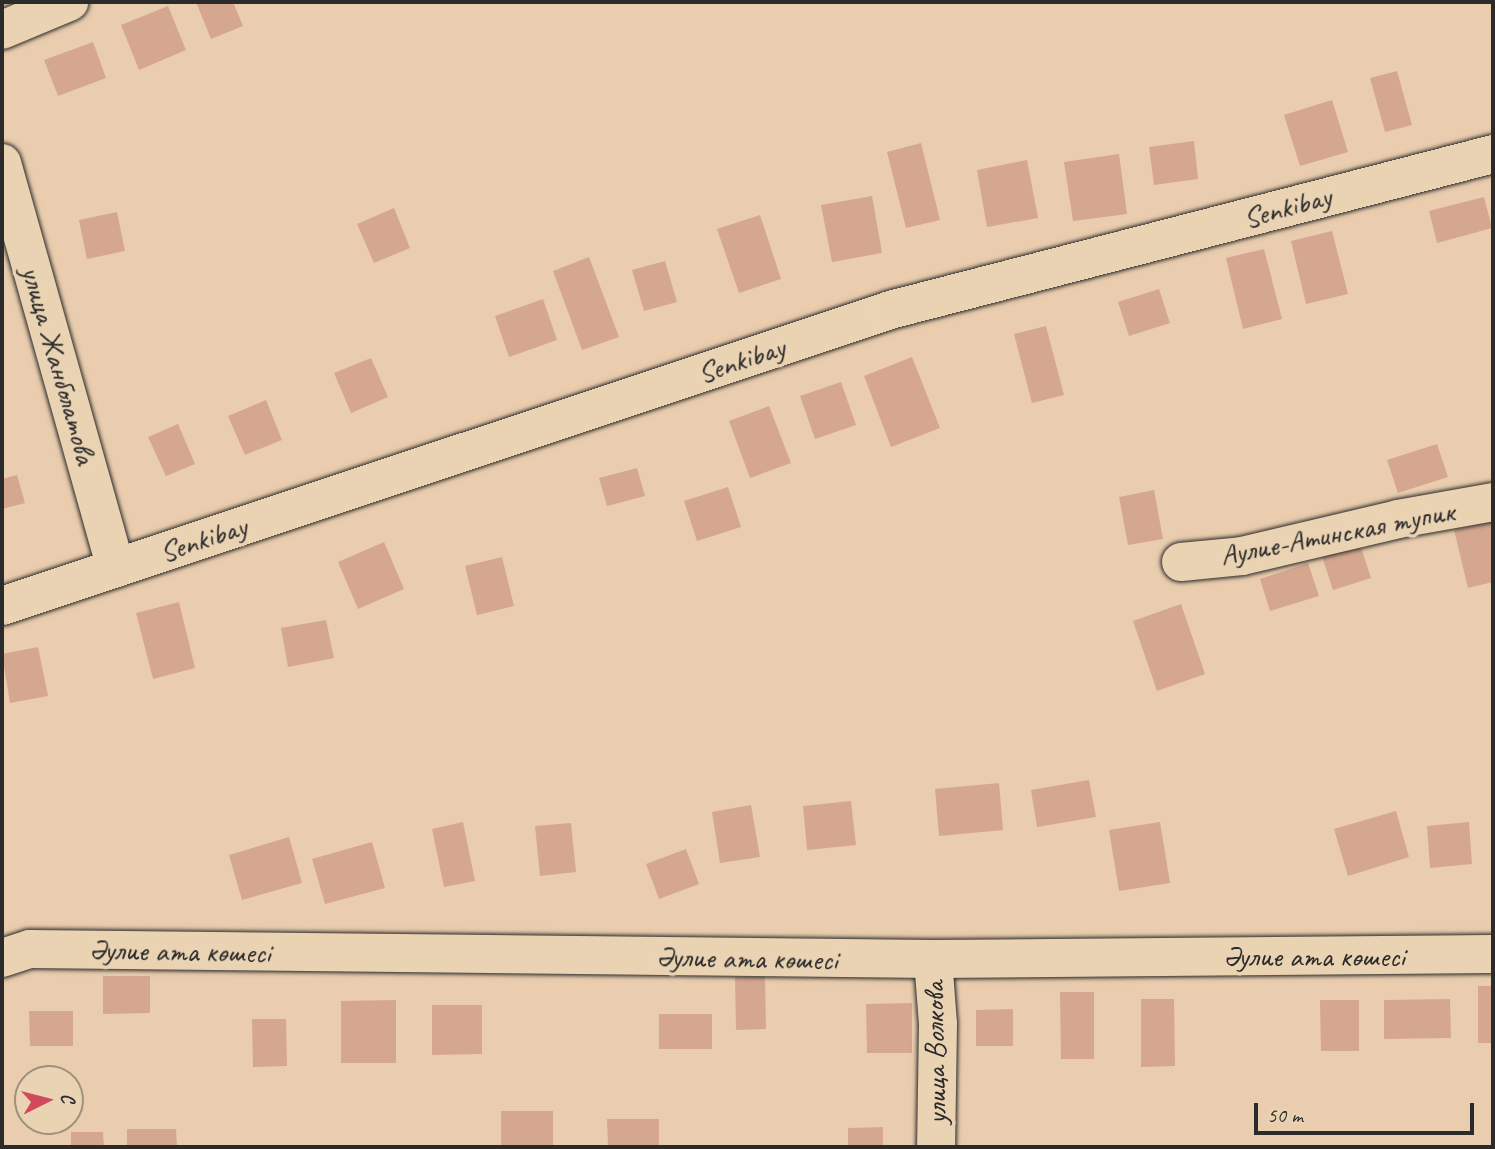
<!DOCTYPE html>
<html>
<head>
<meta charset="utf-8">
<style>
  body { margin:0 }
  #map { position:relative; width:1495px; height:1149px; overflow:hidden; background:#eacdae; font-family:Caveat,sans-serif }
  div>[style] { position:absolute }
  .building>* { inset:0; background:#d5a78f }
  .roads { filter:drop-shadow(0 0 2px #2b2b2b) drop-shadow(0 0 2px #2b2b2b) }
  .minor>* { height:38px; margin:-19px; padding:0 19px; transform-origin:19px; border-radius:19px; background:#ead3b3 }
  span { translate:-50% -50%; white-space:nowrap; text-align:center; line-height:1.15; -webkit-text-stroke:7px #ead3b3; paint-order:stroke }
  .street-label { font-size:30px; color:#2b2b2b }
  .frame { position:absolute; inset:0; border:4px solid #2b2b2b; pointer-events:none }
  .north { position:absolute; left:14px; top:1065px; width:70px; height:70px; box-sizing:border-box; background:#ead3b3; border:2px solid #9e907d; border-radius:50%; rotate:84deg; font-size:19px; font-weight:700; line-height:28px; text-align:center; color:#2b2b2b }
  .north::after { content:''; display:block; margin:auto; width:24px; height:32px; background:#d1495b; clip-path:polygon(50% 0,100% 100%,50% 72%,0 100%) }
  .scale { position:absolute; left:1254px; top:1103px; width:220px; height:32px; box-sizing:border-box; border:4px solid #2b2b2b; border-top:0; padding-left:9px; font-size:21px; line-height:24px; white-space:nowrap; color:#2b2b2b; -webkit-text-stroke:5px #ead3b3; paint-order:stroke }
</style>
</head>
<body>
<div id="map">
  <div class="building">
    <div style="clip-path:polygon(196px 2px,233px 2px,243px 26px,211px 39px)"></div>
    <div style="clip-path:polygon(168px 6px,186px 50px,139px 70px,121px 25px)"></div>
    <div style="clip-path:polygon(93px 42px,106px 78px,58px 96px,44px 60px)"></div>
    <div style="clip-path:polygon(1397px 71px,1412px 125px,1385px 132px,1370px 78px)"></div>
    <div style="clip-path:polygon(1332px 100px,1348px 152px,1300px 166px,1284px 115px)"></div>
    <div style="clip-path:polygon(1194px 141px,1198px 179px,1154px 185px,1149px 147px)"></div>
    <div style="clip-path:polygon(921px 143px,940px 220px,906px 228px,887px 152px)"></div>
    <div style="clip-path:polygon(1119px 154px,1127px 214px,1073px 221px,1064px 162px)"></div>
    <div style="clip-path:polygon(1027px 160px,1038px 218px,987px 227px,977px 170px)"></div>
    <div style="clip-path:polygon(872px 196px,882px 253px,832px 262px,821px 205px)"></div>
    <div style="clip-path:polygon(1484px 197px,1492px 228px,1437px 243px,1429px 211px)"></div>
    <div style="clip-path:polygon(394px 208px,410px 248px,374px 263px,357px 224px)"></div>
    <div style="clip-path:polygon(117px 212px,125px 251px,87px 259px,79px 220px)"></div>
    <div style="clip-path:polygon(760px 215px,781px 279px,739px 293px,717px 229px)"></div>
    <div style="clip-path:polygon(1332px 231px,1348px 294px,1306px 304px,1291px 241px)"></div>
    <div style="clip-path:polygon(1264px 249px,1282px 319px,1243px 329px,1226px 258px)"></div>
    <div style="clip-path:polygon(589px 257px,619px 337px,582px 350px,553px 271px)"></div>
    <div style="clip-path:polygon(665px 261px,677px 302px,644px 311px,632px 270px)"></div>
    <div style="clip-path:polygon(1159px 289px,1170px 323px,1129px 336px,1118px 302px)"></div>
    <div style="clip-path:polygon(543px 299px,557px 340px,509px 357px,495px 316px)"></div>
    <div style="clip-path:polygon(1046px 326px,1064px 395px,1032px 403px,1014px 334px)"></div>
    <div style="clip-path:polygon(912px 357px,940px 428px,891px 447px,864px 376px)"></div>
    <div style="clip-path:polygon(371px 358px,388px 397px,351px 413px,334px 373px)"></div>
    <div style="clip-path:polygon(841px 382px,856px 425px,815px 439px,800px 396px)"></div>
    <div style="clip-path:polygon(266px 400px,282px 440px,245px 455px,228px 416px)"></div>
    <div style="clip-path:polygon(769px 406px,791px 463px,750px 478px,729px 421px)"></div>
    <div style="clip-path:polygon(178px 424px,195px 464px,166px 476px,148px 437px)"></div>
    <div style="clip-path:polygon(1437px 444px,1448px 477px,1398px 493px,1387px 460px)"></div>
    <div style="clip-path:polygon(637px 468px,645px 496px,607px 506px,599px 478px)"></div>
    <div style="clip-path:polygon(17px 475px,25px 503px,2px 509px,2px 479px)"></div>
    <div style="clip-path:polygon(728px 487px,741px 527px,697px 541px,684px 501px)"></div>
    <div style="clip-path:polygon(1154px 490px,1163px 539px,1128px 545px,1119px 497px)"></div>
    <div style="clip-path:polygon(1493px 521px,1493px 582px,1468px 588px,1454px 530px)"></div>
    <div style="clip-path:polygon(1359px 541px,1371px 578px,1333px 590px,1321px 553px)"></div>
    <div style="clip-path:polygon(384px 542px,404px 589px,358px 609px,338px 562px)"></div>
    <div style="clip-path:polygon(502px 557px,514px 606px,477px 615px,465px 566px)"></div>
    <div style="clip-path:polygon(1308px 563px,1319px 596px,1270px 611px,1260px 579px)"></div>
    <div style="clip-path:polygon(179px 602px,195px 668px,153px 679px,136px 613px)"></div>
    <div style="clip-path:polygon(1181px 604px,1205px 674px,1157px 691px,1133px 621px)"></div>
    <div style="clip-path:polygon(326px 620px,334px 658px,288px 667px,281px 628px)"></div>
    <div style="clip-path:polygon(38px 647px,48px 696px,10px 703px,2px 654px)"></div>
    <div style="clip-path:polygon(1089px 780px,1096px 817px,1037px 827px,1031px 790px)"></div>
    <div style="clip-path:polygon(999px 783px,1003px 830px,939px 836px,935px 789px)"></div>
    <div style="clip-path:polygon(851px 801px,856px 845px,807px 850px,803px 806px)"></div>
    <div style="clip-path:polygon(751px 805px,760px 857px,720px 863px,712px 812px)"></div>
    <div style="clip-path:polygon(1396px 811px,1409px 857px,1348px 876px,1334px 829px)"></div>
    <div style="clip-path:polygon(463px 822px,475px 881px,444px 887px,432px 829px)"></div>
    <div style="clip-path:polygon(1160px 822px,1170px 883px,1119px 891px,1109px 830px)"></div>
    <div style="clip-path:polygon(1469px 822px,1472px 864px,1430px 868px,1427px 826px)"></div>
    <div style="clip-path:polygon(571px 823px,576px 872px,540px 876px,535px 826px)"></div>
    <div style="clip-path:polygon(289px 837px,302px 883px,242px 900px,229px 855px)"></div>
    <div style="clip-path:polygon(372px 842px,385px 888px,325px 904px,312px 859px)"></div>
    <div style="clip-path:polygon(686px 849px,699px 884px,659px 899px,646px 864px)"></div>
    <div style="clip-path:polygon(103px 976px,150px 976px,150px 1013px,103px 1014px)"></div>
    <div style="clip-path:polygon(735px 977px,765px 977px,766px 1029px,736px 1030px)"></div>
    <div style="clip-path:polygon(1478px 986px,1493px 986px,1493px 1043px,1478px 1043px)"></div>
    <div style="clip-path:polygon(1060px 992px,1094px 992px,1094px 1059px,1061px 1059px)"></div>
    <div style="clip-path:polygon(1141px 999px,1174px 999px,1175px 1066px,1141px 1067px)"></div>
    <div style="clip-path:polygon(1450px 999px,1451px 1038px,1384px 1039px,1384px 1000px)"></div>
    <div style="clip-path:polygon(396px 1000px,396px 1063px,341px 1063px,341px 1001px)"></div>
    <div style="clip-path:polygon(1320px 1000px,1359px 1000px,1359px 1051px,1321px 1051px)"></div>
    <div style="clip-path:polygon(912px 1003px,912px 1053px,867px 1053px,866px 1004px)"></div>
    <div style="clip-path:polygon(432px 1005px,482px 1005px,482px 1054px,432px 1055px)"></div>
    <div style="clip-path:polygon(1013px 1009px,1013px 1046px,976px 1046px,976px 1010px)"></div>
    <div style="clip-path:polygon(29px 1011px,73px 1011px,73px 1046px,30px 1046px)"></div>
    <div style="clip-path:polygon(659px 1014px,712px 1014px,712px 1049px,659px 1049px)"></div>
    <div style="clip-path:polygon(252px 1019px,286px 1019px,287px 1066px,253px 1067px)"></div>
    <div style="clip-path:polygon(501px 1111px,553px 1111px,553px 1147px,501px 1147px)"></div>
    <div style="clip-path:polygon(607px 1119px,659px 1119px,659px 1147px,608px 1147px)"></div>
    <div style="clip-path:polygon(883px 1127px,883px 1147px,848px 1147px,848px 1128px)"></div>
    <div style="clip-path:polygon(127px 1129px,176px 1129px,177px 1147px,127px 1147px)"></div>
    <div style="clip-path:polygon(71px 1132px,103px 1132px,104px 1147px,71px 1147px)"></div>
  </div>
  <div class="roads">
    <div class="minor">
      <div style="left:2px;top:30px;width:73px;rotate:-22.7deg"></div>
      <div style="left:2px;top:163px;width:421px;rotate:74.3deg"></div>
      <div style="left:1181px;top:562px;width:61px;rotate:-5.6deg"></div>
      <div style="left:1242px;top:556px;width:160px;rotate:-13.3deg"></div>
      <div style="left:1398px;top:519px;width:97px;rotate:-10.1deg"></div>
      <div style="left:2px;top:606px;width:936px;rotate:-18.43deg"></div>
      <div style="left:890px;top:310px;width:623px;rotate:-14.5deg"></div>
      <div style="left:2px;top:958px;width:29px;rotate:-18deg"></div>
      <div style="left:30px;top:949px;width:903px;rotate:0.63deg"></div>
      <div style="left:933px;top:959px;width:560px;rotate:-0.51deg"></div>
      <div style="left:933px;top:959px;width:65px;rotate:85.6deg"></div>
      <div style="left:938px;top:1024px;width:123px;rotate:90.9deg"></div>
    </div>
  </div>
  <div class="street-label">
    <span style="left:1287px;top:207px;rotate:-15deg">Senkibay</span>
    <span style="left:741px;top:360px;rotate:-18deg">Senkibay</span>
    <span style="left:59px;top:365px;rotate:74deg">улица Жанболатова</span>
    <span style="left:1337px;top:533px;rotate:-11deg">Аулие-Атинская тупик</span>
    <span style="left:203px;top:539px;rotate:-18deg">Senkibay</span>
    <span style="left:180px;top:951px;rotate:1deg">Әулие ата көшесі</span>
    <span style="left:1314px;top:956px">Әулие ата көшесі</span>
    <span style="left:747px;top:958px;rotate:1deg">Әулие ата көшесі</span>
    <span style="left:935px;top:1053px;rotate:-91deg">улица Волкова</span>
  </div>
  <div class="frame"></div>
  <div class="north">С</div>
  <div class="scale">50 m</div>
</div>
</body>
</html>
